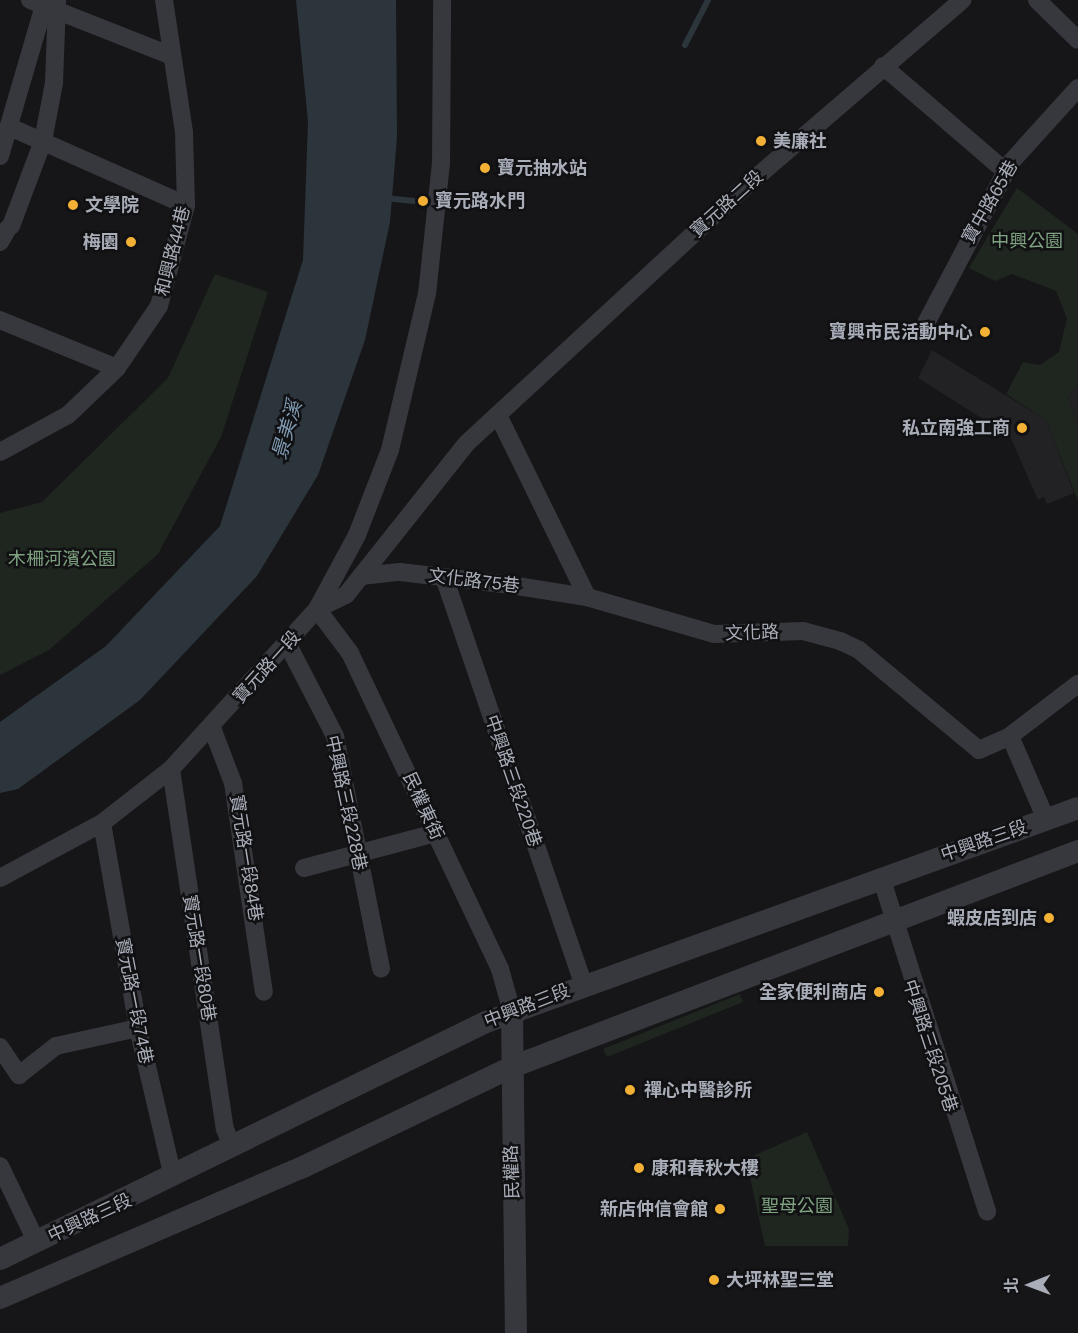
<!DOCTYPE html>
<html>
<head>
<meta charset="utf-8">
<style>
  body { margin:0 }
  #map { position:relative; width:1078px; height:1333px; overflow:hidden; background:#161618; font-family:Helvetica,"Noto Sans TC",sans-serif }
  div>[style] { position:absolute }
  .built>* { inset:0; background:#222225 }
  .green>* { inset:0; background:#1e261f }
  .water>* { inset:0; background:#2c353c }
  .stream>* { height:6px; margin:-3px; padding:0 3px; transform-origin:3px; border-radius:3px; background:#2c353c }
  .minor>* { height:18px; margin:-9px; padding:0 9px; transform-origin:9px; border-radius:9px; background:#37383d }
  .tertiary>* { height:22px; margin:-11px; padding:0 11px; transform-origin:11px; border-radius:11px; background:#37383d }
  .dots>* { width:16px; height:16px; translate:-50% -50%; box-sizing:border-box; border:3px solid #111113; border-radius:50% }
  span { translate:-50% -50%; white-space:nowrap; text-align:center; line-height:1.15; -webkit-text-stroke:5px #111113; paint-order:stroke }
  .poi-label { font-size:18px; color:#a8adb8; font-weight:700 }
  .left { translate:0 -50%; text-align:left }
  .right { translate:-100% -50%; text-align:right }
  .street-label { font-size:18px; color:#a8adb8 }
  .park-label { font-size:18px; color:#7fa381 }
  .water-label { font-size:20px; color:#7f9bb3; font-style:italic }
  .north { position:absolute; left:1000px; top:1255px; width:60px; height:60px; -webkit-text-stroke:4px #111113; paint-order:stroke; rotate:269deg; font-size:16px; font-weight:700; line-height:24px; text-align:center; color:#a8adb8 }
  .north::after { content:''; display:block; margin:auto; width:21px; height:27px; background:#a8adb8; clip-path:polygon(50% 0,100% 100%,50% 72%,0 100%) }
</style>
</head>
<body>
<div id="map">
  <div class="built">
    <div style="clip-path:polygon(932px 350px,1046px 420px,1074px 493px,1047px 504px,1044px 497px,1038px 500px,1010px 436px,918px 378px)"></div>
    <div style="clip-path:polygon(1078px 384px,1078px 425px,1068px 397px)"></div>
  </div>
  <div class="green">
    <div style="clip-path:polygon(1017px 188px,1078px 234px,1078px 384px,1068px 397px,1078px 425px,1078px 501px,1046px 420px,1006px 394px,1023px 362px,1040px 365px,1059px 352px,1067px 318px,1056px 291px,1012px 274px,995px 281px,969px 268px)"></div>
    <div style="clip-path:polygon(215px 274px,268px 292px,221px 437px,158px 554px,49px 650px,0 675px,0 513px,42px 502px,168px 378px)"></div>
    <div style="clip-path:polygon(740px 994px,743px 1002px,607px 1057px,603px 1049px)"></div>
    <div style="clip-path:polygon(807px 1132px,849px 1229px,848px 1246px,765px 1246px,746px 1159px)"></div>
  </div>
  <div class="water">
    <div style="clip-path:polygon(296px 0,396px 0,397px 137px,390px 222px,365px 340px,318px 475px,257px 576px,140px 700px,18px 789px,0 793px,0 722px,106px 646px,220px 526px,303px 260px,308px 122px)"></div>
  </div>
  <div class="stream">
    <div style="left:685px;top:45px;width:51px;rotate:-62.9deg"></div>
    <div style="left:385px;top:198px;width:29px;rotate:6deg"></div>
  </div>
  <div class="minor">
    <div style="left:30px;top:0;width:153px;rotate:21.5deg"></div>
    <div style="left:1037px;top:0;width:57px;rotate:44.3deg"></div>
    <div style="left:883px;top:66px;width:161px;rotate:40.7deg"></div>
    <div style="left:12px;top:128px;width:190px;rotate:23.9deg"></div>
    <div style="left:0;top:156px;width:156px;rotate:-73.7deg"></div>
    <div style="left:11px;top:226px;width:91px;rotate:-69.4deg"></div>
    <div style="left:43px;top:141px;width:59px;rotate:-79.3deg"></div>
    <div style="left:54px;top:83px;width:83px;rotate:-87.9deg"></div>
    <div style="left:0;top:242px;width:16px;rotate:-60deg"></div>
    <div style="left:0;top:320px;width:126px;rotate:22.3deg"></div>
    <div style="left:925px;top:325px;width:184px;rotate:-62.2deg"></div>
    <div style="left:1011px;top:162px;width:100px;rotate:-47.8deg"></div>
    <div style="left:498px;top:415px;width:203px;rotate:63.9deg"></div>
    <div style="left:0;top:452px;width:77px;rotate:-28.6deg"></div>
    <div style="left:68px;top:415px;width:68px;rotate:-43.8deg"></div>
    <div style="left:117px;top:368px;width:75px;rotate:-55.9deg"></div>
    <div style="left:159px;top:306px;width:105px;rotate:-75deg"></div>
    <div style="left:186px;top:205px;width:73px;rotate:-91.6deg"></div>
    <div style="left:184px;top:132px;width:134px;rotate:-98.6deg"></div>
    <div style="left:361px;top:576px;width:39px;rotate:-6deg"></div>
    <div style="left:400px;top:572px;width:112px;rotate:6.7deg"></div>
    <div style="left:511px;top:585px;width:77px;rotate:9deg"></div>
    <div style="left:587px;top:597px;width:132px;rotate:16.2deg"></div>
    <div style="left:714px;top:634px;width:89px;rotate:-1.9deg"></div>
    <div style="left:803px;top:631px;width:38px;rotate:15deg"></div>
    <div style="left:840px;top:641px;width:21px;rotate:25deg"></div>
    <div style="left:859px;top:650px;width:156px;rotate:39.8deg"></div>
    <div style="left:979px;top:750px;width:34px;rotate:-24deg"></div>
    <div style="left:1010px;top:736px;width:90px;rotate:66.6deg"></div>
    <div style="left:444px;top:577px;width:431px;rotate:71.1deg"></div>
    <div style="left:317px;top:609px;width:84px;rotate:-61.6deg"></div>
    <div style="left:357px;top:535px;width:91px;rotate:-68.8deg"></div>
    <div style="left:390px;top:450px;width:160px;rotate:-76.7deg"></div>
    <div style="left:427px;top:294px;width:132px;rotate:-83.9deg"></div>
    <div style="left:441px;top:163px;width:163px;rotate:-89.6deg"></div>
    <div style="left:317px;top:609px;width:55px;rotate:53.1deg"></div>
    <div style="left:350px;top:653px;width:350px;rotate:64.6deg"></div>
    <div style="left:500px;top:969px;width:45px;rotate:74.4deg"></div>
    <div style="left:288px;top:645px;width:102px;rotate:62.7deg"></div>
    <div style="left:335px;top:736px;width:237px;rotate:78.8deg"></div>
    <div style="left:212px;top:728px;width:59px;rotate:69.1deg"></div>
    <div style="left:233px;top:783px;width:211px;rotate:81.6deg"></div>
    <div style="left:1010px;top:736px;width:86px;rotate:-37.4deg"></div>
    <div style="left:171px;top:769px;width:364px;rotate:81.5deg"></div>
    <div style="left:225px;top:1129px;width:18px;rotate:68deg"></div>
    <div style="left:102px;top:823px;width:208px;rotate:80deg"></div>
    <div style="left:138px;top:1028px;width:153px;rotate:76.8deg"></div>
    <div style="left:304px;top:868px;width:137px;rotate:-14.9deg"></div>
    <div style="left:881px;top:877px;width:351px;rotate:72.4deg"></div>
    <div style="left:0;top:878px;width:116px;rotate:-28.3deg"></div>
    <div style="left:102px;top:823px;width:88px;rotate:-38deg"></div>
    <div style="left:171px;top:769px;width:217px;rotate:-47.6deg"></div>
    <div style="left:317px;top:609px;width:32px;rotate:-26deg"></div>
    <div style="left:346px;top:595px;width:194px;rotate:-51.5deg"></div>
    <div style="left:467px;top:443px;width:369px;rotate:-42.7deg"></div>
    <div style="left:738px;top:193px;width:296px;rotate:-40.7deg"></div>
    <div style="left:0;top:1047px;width:34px;rotate:56deg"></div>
    <div style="left:19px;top:1075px;width:47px;rotate:-38.1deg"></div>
    <div style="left:56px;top:1046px;width:84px;rotate:-12.4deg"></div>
    <div style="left:0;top:1166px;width:85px;rotate:64.3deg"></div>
  </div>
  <div class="tertiary">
    <div style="left:512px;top:1012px;width:321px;rotate:89.3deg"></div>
    <div style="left:0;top:1259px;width:541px;rotate:-26deg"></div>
    <div style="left:486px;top:1022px;width:629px;rotate:-19.87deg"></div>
    <div style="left:0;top:1298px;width:328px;rotate:-23.4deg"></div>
    <div style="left:301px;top:1168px;width:234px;rotate:-25.6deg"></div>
    <div style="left:512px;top:1067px;width:606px;rotate:-20.89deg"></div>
  </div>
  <div class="dots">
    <div style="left:761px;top:141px;background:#f2b134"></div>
    <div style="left:485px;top:168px;background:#f2b134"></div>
    <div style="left:423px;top:201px;background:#f2b134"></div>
    <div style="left:73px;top:205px;background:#f2b134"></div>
    <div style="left:131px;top:242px;background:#f2b134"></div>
    <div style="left:985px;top:332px;background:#f2b134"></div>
    <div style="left:1022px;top:428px;background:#f2b134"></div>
    <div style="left:1049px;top:918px;background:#f2b134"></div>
    <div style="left:879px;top:992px;background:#f2b134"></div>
    <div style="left:630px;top:1090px;background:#f2b134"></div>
    <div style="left:639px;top:1168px;background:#f2b134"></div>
    <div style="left:720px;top:1209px;background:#f2b134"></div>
    <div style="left:714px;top:1280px;background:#f2b134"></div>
  </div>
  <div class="poi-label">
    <span class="left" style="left:773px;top:141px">美廉社</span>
    <span class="left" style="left:497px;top:168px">寶元抽水站</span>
    <span class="left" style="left:435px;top:201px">寶元路水門</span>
    <span class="left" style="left:85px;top:205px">文學院</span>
    <span class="right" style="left:119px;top:242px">梅園</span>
    <span class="right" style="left:973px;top:332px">寶興市民活動中心</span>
    <span class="right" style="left:1010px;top:428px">私立南強工商</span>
    <span class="right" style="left:1037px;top:918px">蝦皮店到店</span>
    <span class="right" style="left:867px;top:992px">全家便利商店</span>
    <span class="left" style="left:644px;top:1090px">禪心中醫診所</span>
    <span class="left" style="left:651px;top:1168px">康和春秋大樓</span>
    <span class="right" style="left:708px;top:1209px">新店仲信會館</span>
    <span class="left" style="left:726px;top:1280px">大坪林聖三堂</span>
  </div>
  <div class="street-label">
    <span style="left:990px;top:202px;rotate:-60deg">寶中路65巷</span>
    <span style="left:727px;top:204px;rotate:-42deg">寶元路二段</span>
    <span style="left:173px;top:251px;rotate:-76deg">和興路44巷</span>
    <span style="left:474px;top:581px;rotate:7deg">文化路75巷</span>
    <span style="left:752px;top:633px;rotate:-2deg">文化路</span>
    <span style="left:267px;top:667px;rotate:-48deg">寶元路一段</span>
    <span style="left:513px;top:781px;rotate:71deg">中興路三段220巷</span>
    <span style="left:346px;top:803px;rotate:78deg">中興路三段228巷</span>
    <span style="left:423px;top:806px;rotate:65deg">民權東街</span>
    <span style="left:984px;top:841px;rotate:-19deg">中興路三段</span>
    <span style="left:246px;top:858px;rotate:81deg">寶元路一段84巷</span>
    <span style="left:199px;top:958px;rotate:81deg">寶元路一段80巷</span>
    <span style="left:134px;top:1001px;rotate:79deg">寶元路一段74巷</span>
    <span style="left:527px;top:1006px;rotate:-21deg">中興路三段</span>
    <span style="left:930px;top:1046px;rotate:72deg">中興路三段205巷</span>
    <span style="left:512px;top:1172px;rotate:-92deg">民權路</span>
    <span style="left:90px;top:1218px;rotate:-25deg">中興路三段</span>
  </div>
  <div class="park-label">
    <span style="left:1027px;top:241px">中興公園</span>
    <span style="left:62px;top:559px">木柵河濱公園</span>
    <span style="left:797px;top:1206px">聖母公園</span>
  </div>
  <div class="water-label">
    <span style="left:287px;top:430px;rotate:-74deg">景美溪</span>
  </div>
  <div class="north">北</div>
</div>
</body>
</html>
